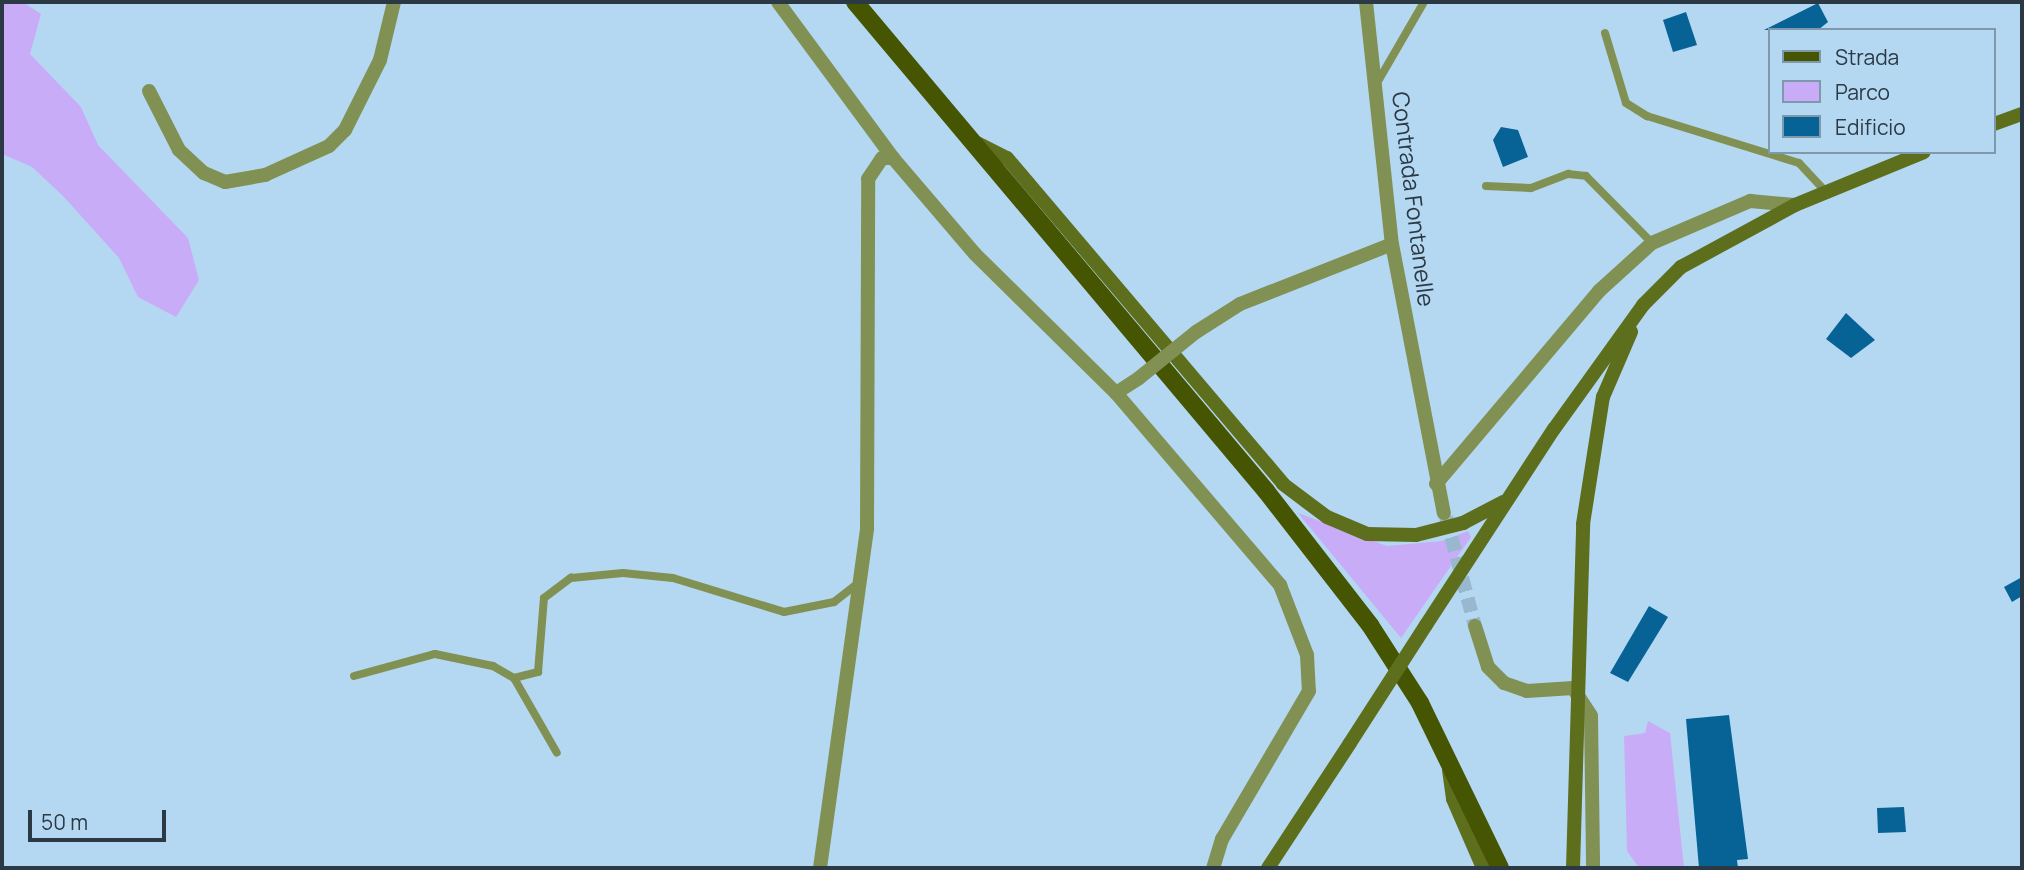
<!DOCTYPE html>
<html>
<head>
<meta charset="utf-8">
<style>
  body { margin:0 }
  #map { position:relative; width:2024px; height:870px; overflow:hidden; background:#b5d8f2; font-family:Manrope,sans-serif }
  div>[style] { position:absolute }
  .green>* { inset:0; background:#c8acf7 }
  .building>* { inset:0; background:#076395 }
  .minor-tunnel>* { height:14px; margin-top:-7px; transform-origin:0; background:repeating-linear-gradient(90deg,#99b8cf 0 14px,transparent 0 21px) }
  .service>* { height:8px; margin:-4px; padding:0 4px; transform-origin:4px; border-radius:4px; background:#819153 }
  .minor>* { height:14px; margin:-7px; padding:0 7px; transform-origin:7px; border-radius:7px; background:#819153 }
  .secondary>* { height:14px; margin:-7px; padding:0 7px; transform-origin:7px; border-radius:7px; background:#5d6f1d }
  .primary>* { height:18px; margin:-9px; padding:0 9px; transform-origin:9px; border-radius:9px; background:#455501 }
  .minor-bridge>* { height:14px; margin:-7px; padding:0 7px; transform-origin:7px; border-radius:7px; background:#819153 }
  .secondary-bridge>* { height:14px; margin:-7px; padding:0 7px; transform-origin:7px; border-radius:7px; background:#5d6f1d }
  span { translate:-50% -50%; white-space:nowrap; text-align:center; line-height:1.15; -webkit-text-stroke:7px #b5d8f2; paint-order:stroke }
  .street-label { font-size:23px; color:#2b3944 }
  .frame { position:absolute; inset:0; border:4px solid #2b3944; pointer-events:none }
  .legend { position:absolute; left:1768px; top:28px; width:228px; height:126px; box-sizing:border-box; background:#b5d8f2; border:2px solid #7e98ac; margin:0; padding:9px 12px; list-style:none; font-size:21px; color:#2b3944 }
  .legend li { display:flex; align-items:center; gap:14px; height:35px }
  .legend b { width:35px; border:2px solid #7e98ac }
  .scale { position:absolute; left:28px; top:810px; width:138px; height:32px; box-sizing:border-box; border:4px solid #2b3944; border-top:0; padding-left:9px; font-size:21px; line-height:24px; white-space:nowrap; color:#2b3944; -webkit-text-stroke:5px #b5d8f2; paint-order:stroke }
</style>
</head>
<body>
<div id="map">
  <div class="green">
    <div style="clip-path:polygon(2px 2px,23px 2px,41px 14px,30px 54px,81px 107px,98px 145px,188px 238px,199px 280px,176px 317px,138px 297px,119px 258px,63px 196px,32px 167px,2px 154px)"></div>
    <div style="clip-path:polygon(1298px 513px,1387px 546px,1442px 541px,1468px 531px,1471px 537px,1401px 638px)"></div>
    <div style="clip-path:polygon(1648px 721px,1670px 733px,1684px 868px,1639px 868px,1627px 851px,1624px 736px,1645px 733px)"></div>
  </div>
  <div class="building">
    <div style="clip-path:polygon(1818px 3px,1828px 22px,1818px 30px,1764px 30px)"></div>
    <div style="clip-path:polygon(1686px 12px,1697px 45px,1673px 52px,1663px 20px)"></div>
    <div style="clip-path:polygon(1501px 127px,1518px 130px,1528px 157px,1503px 167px,1493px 140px)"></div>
    <div style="clip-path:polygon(1846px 313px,1875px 340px,1851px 358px,1826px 339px)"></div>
    <div style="clip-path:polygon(2022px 577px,2022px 596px,2012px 602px,2004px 587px)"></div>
    <div style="clip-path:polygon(1649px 606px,1668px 617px,1628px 682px,1610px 673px)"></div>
    <div style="clip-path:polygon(1729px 715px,1748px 859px,1737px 860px,1738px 868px,1699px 868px,1686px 719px)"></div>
    <div style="clip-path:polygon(1904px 807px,1906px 832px,1878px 833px,1877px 808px)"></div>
  </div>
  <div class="minor-tunnel">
    <div style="left:1446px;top:517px;width:113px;rotate:75.1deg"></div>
  </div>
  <div class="service">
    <div style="left:1605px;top:33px;width:73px;rotate:73.3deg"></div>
    <div style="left:1626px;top:103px;width:25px;rotate:32deg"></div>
    <div style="left:1647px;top:116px;width:159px;rotate:17.2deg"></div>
    <div style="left:1799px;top:163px;width:40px;rotate:47deg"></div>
    <div style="left:1377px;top:83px;width:94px;rotate:-59.9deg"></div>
    <div style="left:1486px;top:186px;width:45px;rotate:2.5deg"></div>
    <div style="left:1531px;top:188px;width:40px;rotate:-21deg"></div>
    <div style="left:1568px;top:174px;width:18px;rotate:6deg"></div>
    <div style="left:1586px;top:176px;width:94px;rotate:45.4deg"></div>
    <div style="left:354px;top:676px;width:84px;rotate:-15.2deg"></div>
    <div style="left:435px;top:654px;width:59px;rotate:11.7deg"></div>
    <div style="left:493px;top:666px;width:24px;rotate:30deg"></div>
    <div style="left:514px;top:678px;width:86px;rotate:60.2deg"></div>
    <div style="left:514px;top:678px;width:25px;rotate:-14deg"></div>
    <div style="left:538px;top:672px;width:74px;rotate:-85.4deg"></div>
    <div style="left:544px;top:598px;width:34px;rotate:-37deg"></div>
    <div style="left:571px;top:578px;width:52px;rotate:-5.5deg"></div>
    <div style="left:623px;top:573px;width:50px;rotate:5.7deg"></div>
    <div style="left:673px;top:578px;width:116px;rotate:17deg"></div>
    <div style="left:784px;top:612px;width:51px;rotate:-11.3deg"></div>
    <div style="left:834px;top:602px;width:29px;rotate:-38deg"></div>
  </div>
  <div class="minor">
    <div style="left:778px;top:2px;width:194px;rotate:53.6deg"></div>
    <div style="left:1366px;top:2px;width:243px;rotate:83.9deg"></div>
    <div style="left:1392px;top:244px;width:274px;rotate:79.1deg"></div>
    <div style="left:149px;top:91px;width:66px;rotate:63deg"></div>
    <div style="left:179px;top:150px;width:34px;rotate:43deg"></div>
    <div style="left:204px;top:173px;width:23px;rotate:23deg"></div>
    <div style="left:225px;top:182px;width:41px;rotate:-9.9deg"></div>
    <div style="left:265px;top:175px;width:70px;rotate:-24.4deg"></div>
    <div style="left:329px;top:146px;width:23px;rotate:-45deg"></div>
    <div style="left:345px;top:130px;width:78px;rotate:-63.4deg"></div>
    <div style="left:380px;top:60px;width:60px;rotate:-76.4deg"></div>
    <div style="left:1196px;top:332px;width:52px;rotate:-32.5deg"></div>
    <div style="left:1240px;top:304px;width:163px;rotate:-21.5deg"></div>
    <div style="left:1116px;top:393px;width:27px;rotate:-33deg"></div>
    <div style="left:1436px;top:484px;width:253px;rotate:-49.8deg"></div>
    <div style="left:1599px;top:291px;width:72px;rotate:-42.2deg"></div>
    <div style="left:1652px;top:243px;width:107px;rotate:-23.2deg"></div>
    <div style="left:1750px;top:201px;width:45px;rotate:5.1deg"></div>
    <div style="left:1475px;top:626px;width:43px;rotate:72.4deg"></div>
    <div style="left:1488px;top:667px;width:23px;rotate:45deg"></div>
    <div style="left:1504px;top:683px;width:24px;rotate:19deg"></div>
    <div style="left:1527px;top:691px;width:46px;rotate:-3.7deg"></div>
    <div style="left:1573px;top:688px;width:33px;rotate:57deg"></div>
    <div style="left:1591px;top:716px;width:152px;rotate:89.2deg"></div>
    <div style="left:820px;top:868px;width:343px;rotate:-82.1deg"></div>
    <div style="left:867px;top:528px;width:349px;rotate:-89.8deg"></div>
    <div style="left:868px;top:179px;width:25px;rotate:-56deg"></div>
    <div style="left:882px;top:158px;width:11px"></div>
    <div style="left:893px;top:158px;width:126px;rotate:49.5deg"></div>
    <div style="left:975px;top:254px;width:198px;rotate:44.6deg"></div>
    <div style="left:1116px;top:393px;width:253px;rotate:49.5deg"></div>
    <div style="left:1280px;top:585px;width:75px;rotate:68.9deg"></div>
    <div style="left:1307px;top:655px;width:36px;rotate:87deg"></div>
    <div style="left:1309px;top:691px;width:172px;rotate:120.4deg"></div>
    <div style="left:1222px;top:839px;width:30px;rotate:107deg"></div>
  </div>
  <div class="secondary">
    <div style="left:1994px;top:124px;width:30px;rotate:-20deg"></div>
    <div style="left:975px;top:142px;width:36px;rotate:27deg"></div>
    <div style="left:1007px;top:158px;width:427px;rotate:49.7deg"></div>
    <div style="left:1283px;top:484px;width:55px;rotate:36.9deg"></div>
    <div style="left:1327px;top:517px;width:43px;rotate:23deg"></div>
    <div style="left:1367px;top:534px;width:49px;rotate:1.2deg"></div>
    <div style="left:1416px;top:535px;width:49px;rotate:-14.3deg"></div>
    <div style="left:1463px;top:523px;width:45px;rotate:-27.7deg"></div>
    <div style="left:1426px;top:625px;width:234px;rotate:-56.9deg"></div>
    <div style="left:1554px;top:429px;width:153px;rotate:-54.3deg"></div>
    <div style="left:1643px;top:305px;width:54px;rotate:-45deg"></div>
    <div style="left:1681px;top:267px;width:130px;rotate:-28.5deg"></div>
    <div style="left:1795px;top:205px;width:139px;rotate:-22.3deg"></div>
    <div style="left:1449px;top:770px;width:29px;rotate:82deg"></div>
    <div style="left:1453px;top:799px;width:75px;rotate:66.5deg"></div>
    <div style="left:1268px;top:868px;width:149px;rotate:-56.7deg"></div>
    <div style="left:1573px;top:868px;width:344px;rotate:-88.3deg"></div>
    <div style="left:1583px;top:524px;width:129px;rotate:-81.1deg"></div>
    <div style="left:1603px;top:397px;width:71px;rotate:-66.7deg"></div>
  </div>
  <div class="primary">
    <div style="left:855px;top:2px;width:639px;rotate:49.95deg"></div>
    <div style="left:1266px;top:491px;width:170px;rotate:52.2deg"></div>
    <div style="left:1370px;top:625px;width:93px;rotate:57.3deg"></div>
    <div style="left:1420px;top:703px;width:183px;rotate:64.1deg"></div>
  </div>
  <div class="minor-bridge">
    <div style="left:1139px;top:378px;width:73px;rotate:-38.9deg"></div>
  </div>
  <div class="secondary-bridge">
    <div style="left:1350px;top:743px;width:140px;rotate:-57.2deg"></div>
  </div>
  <div class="street-label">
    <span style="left:1414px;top:199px;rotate:83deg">Contrada Fontanelle</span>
  </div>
  <div class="frame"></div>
  <ul class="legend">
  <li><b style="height:9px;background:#455501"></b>Strada</li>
  <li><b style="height:19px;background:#c8acf7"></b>Parco</li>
  <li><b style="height:19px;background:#076395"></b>Edificio</li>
  </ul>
  <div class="scale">50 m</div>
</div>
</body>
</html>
